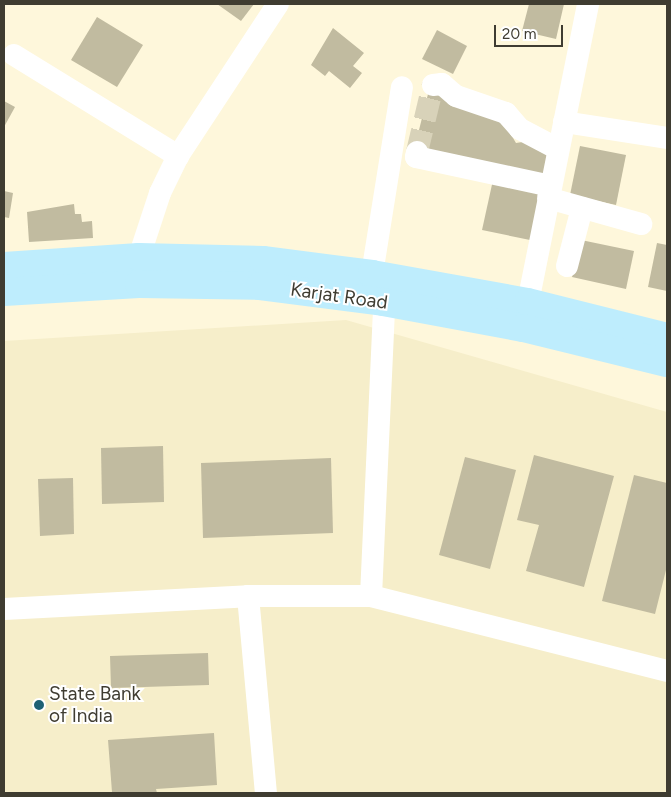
<!DOCTYPE html>
<html>
<head>
<meta charset="utf-8">
<style>
  body { margin:0 }
  #map { position:relative; width:671px; height:797px; overflow:hidden; background:#fef7db; font-family:Figtree,sans-serif }
  div>[style] { position:absolute }
  .built>* { inset:0; background:#f6eeca }
  .building>* { inset:0; background:#c1bba0 }
  .minor-tunnel>* { height:22px; margin-top:-11px; transform-origin:0; background:repeating-linear-gradient(90deg,#d8d2b9 0 22px,transparent 0 33px) }
  .minor>* { height:22px; margin:-11px; padding:0 11px; transform-origin:11px; border-radius:11px; background:#fff }
  .major>* { height:28px; margin:-14px; padding:0 14px; transform-origin:14px; border-radius:14px; background:#beedfd }
  .dots>* { width:14px; height:14px; translate:-50% -50%; box-sizing:border-box; border:2px solid #fff; border-radius:50% }
  span { translate:-50% -50%; white-space:nowrap; text-align:center; line-height:1.15; -webkit-text-stroke:4px #fff; paint-order:stroke }
  .street-label { font-size:19px; color:#3f3c31 }
  .poi-label { font-size:19px; color:#3f3c31 }
  .left { translate:0 -50%; text-align:left }
  .frame { position:absolute; inset:0; border:5px solid #3f3c31; pointer-events:none }
  .scale { position:absolute; left:494px; top:25px; width:69px; height:22px; box-sizing:border-box; border:2px solid #3f3c31; border-top:0; padding-left:6px; font-size:15px; line-height:18px; white-space:nowrap; color:#3f3c31; -webkit-text-stroke:4px #fff; paint-order:stroke }
</style>
</head>
<body>
<div id="map">
  <div class="built">
    <div style="clip-path:polygon(346px 320px,667px 412px,667px 793px,4px 793px,4px 341px)"></div>
  </div>
  <div class="building">
    <div style="clip-path:polygon(217px 4px,254px 4px,241px 21px)"></div>
    <div style="clip-path:polygon(529px 4px,564px 4px,556px 39px,522px 31px)"></div>
    <div style="clip-path:polygon(97px 17px,143px 45px,117px 87px,71px 60px)"></div>
    <div style="clip-path:polygon(333px 28px,364px 53px,353px 66px,362px 73px,350px 88px,329px 71px,325px 76px,311px 65px)"></div>
    <div style="clip-path:polygon(437px 30px,467px 46px,453px 74px,422px 59px)"></div>
    <div style="clip-path:polygon(430px 86px,503px 121px,516px 143px,529px 141px,549px 153px,543px 179px,414px 150px)"></div>
    <div style="clip-path:polygon(4px 101px,15px 107px,4px 127px)"></div>
    <div style="clip-path:polygon(580px 146px,626px 155px,616px 205px,570px 195px)"></div>
    <div style="clip-path:polygon(493px 180px,541px 191px,530px 240px,482px 230px)"></div>
    <div style="clip-path:polygon(4px 191px,13px 193px,9px 218px,4px 217px)"></div>
    <div style="clip-path:polygon(74px 204px,75px 214px,81px 214px,82px 222px,92px 221px,93px 238px,29px 242px,27px 212px)"></div>
    <div style="clip-path:polygon(581px 240px,634px 251px,626px 289px,572px 277px)"></div>
    <div style="clip-path:polygon(657px 243px,667px 245px,667px 291px,648px 287px)"></div>
    <div style="clip-path:polygon(163px 446px,164px 502px,102px 504px,101px 448px)"></div>
    <div style="clip-path:polygon(534px 455px,614px 476px,584px 587px,526px 571px,539px 525px,517px 520px)"></div>
    <div style="clip-path:polygon(465px 457px,516px 470px,490px 569px,439px 555px)"></div>
    <div style="clip-path:polygon(331px 458px,333px 533px,203px 538px,201px 463px)"></div>
    <div style="clip-path:polygon(634px 475px,667px 483px,667px 566px,655px 614px,602px 601px)"></div>
    <div style="clip-path:polygon(73px 478px,74px 534px,40px 536px,38px 479px)"></div>
    <div style="clip-path:polygon(208px 653px,209px 685px,111px 688px,110px 656px)"></div>
    <div style="clip-path:polygon(214px 733px,217px 785px,156px 789px,157px 793px,112px 792px,108px 740px)"></div>
  </div>
  <div class="minor-tunnel">
    <div style="left:417px;top:152px;width:69px;rotate:-76.6deg"></div>
  </div>
  <div class="minor">
    <div style="left:14px;top:55px;width:193px;rotate:31.6deg"></div>
    <div style="left:433px;top:85px;width:9px;rotate:-6deg"></div>
    <div style="left:442px;top:84px;width:18px;rotate:41deg"></div>
    <div style="left:456px;top:96px;width:53px;rotate:18.8deg"></div>
    <div style="left:506px;top:113px;width:21px;rotate:49deg"></div>
    <div style="left:520px;top:129px;width:43px;rotate:27.8deg"></div>
    <div style="left:564px;top:122px;width:104px;rotate:8.8deg"></div>
    <div style="left:417px;top:152px;width:5px;rotate:101deg"></div>
    <div style="left:416px;top:157px;width:138px;rotate:12.1deg"></div>
    <div style="left:548px;top:198px;width:97px;rotate:15.6deg"></div>
    <div style="left:567px;top:266px;width:60px;rotate:-75.5deg"></div>
    <div style="left:139px;top:273px;width:16px;rotate:-90deg"></div>
    <div style="left:139px;top:257px;width:67px;rotate:-71.8deg"></div>
    <div style="left:160px;top:193px;width:41px;rotate:-64.1deg"></div>
    <div style="left:178px;top:156px;width:182px;rotate:-56.7deg"></div>
    <div style="left:372px;top:274px;width:189px;rotate:-80.9deg"></div>
    <div style="left:525px;top:317px;width:319px;rotate:-78.6deg"></div>
    <div style="left:248px;top:596px;width:198px;rotate:84.8deg"></div>
    <div style="left:371px;top:596px;width:311px;rotate:-87.4deg"></div>
    <div style="left:4px;top:609px;width:244px;rotate:-3deg"></div>
    <div style="left:248px;top:596px;width:123px"></div>
    <div style="left:371px;top:596px;width:305px;rotate:14.2deg"></div>
  </div>
  <div class="major">
    <div style="left:4px;top:266px;width:135px;rotate:-3.8deg"></div>
    <div style="left:139px;top:257px;width:124px;rotate:1.4deg"></div>
    <div style="left:263px;top:260px;width:110px;rotate:7.3deg"></div>
    <div style="left:372px;top:274px;width:158px;rotate:10.2deg"></div>
    <div style="left:528px;top:302px;width:143px;rotate:14.1deg"></div>
    <div style="left:4px;top:292px;width:135px;rotate:-3.4deg"></div>
    <div style="left:139px;top:284px;width:121px;rotate:0.9deg"></div>
    <div style="left:260px;top:286px;width:124px;rotate:7.4deg"></div>
    <div style="left:383px;top:302px;width:142px;rotate:10.5deg"></div>
    <div style="left:523px;top:328px;width:148px;rotate:13.7deg"></div>
  </div>
  <div class="dots">
    <div style="left:39px;top:705px;background:#1e6074"></div>
  </div>
  <div class="street-label">
    <span style="left:339px;top:296px;rotate:8deg">Karjat Road</span>
  </div>
  <div class="poi-label">
    <span class="left" style="left:49px;top:705px">State Bank<br>of India</span>
  </div>
  <div class="frame"></div>
  <div class="scale">20 m</div>
</div>
</body>
</html>
